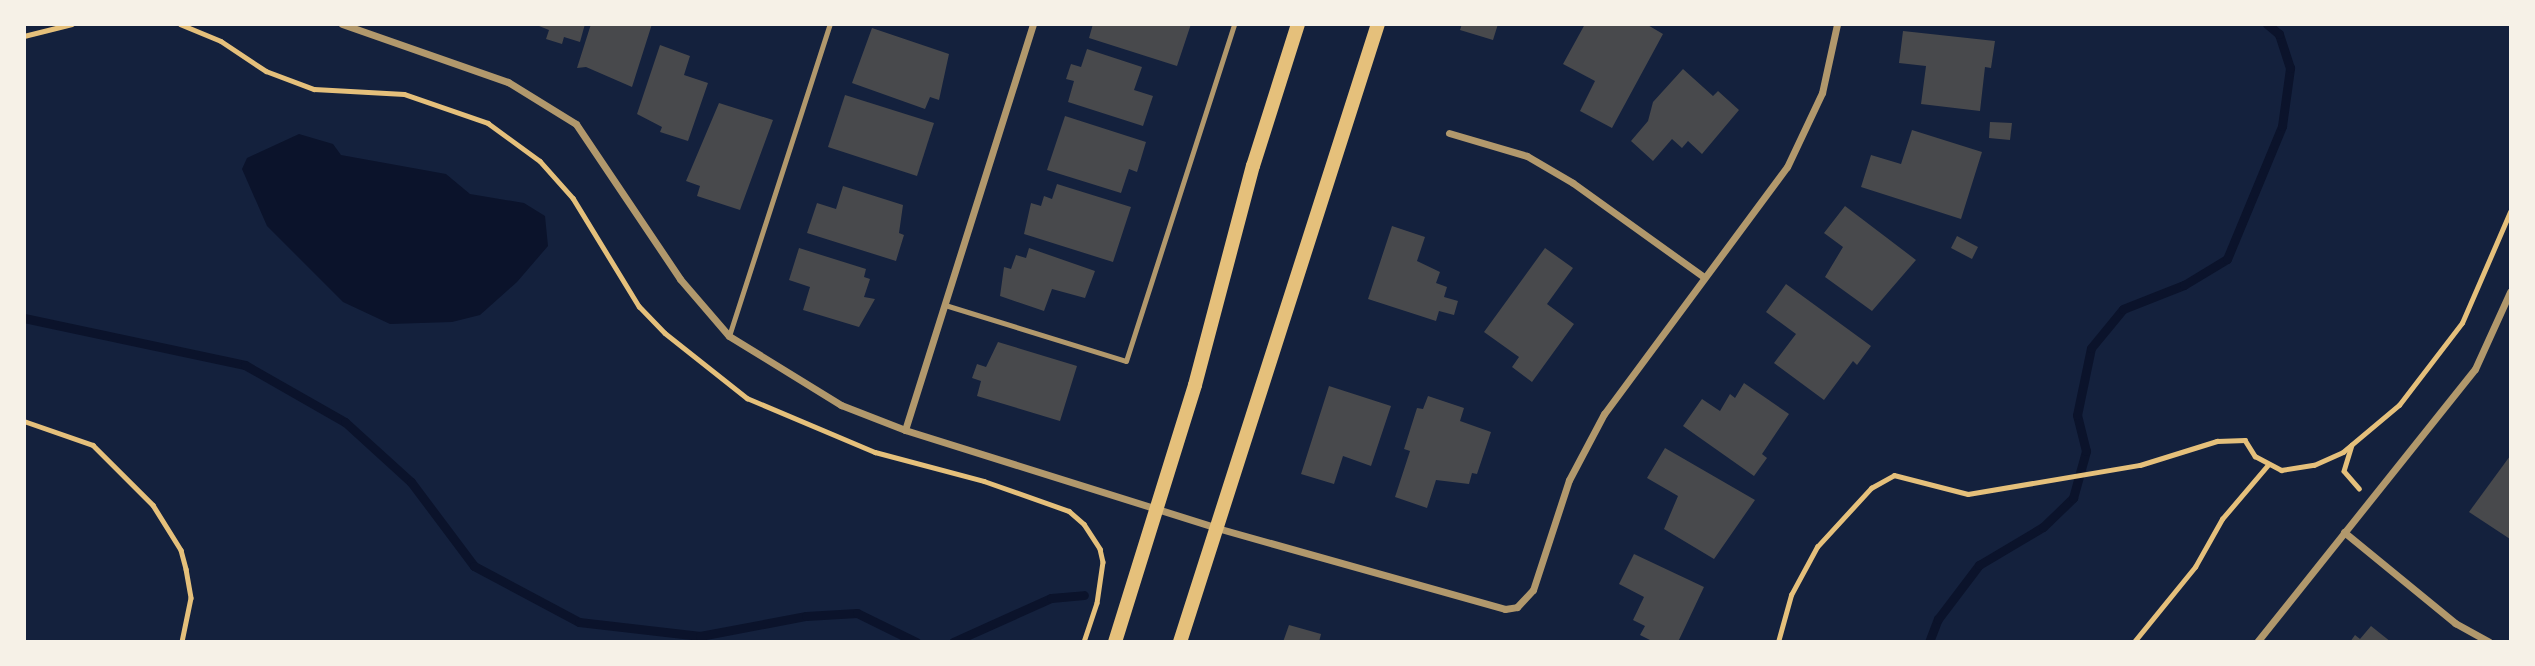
<!DOCTYPE html>
<html>
<head>
<meta charset="utf-8">
<style>
  body { margin:0 }
  #map { position:relative; width:2535px; height:666px; overflow:hidden; background:#14213d; font-family:"IBM Plex Sans",sans-serif }
  div>[style] { position:absolute }
  .water>* { inset:0; background:#0b132b }
  .stream>* { height:9px; margin:-4.5px; padding:0 4.5px; transform-origin:4.5px; border-radius:4.5px; background:#0b132b }
  .building>* { inset:0; background:#48494c }
  .path>* { height:4.5px; margin:-2.25px; padding:0 2.25px; transform-origin:2.25px; border-radius:2.25px; background:#e5c07b }
  .service>* { height:5px; margin:-2.5px; padding:0 2.5px; transform-origin:2.5px; border-radius:2.5px; background:#b1986c }
  .minor>* { height:7px; margin:-3.5px; padding:0 3.5px; transform-origin:3.5px; border-radius:3.5px; background:#b1986c }
  .secondary>* { height:14px; margin:-7px; padding:0 7px; transform-origin:7px; border-radius:7px; background:#e5c07b }
  span { translate:-50% -50%; white-space:nowrap; text-align:center; line-height:1.15; -webkit-text-stroke:5px #f6f1e7; paint-order:stroke }
  .frame { position:absolute; inset:0; border:26px solid #f6f1e7; pointer-events:none }
</style>
</head>
<body>
<div id="map">
  <div class="water">
    <div style="clip-path:polygon(299px 134px,333px 144px,341px 155px,446px 174px,470px 194px,524px 203px,545px 216px,548px 246px,517px 282px,480px 315px,452px 322px,390px 324px,343px 302px,267px 226px,242px 169px,247px 158px)"></div>
  </div>
  <div class="stream">
    <div style="left:24px;top:318px;width:226px;rotate:12deg"></div>
    <div style="left:245px;top:365px;width:115px;rotate:29.7deg"></div>
    <div style="left:345px;top:422px;width:89px;rotate:42.3deg"></div>
    <div style="left:411px;top:482px;width:105px;rotate:53.1deg"></div>
    <div style="left:474px;top:566px;width:119px;rotate:28.1deg"></div>
    <div style="left:579px;top:622px;width:122px;rotate:6.6deg"></div>
    <div style="left:700px;top:636px;width:108px;rotate:-10.7deg"></div>
    <div style="left:806px;top:616px;width:51px;rotate:-3.4deg"></div>
    <div style="left:857px;top:613px;width:66px;rotate:26.2deg"></div>
    <div style="left:953px;top:642px;width:107px;rotate:-24.2deg"></div>
    <div style="left:1051px;top:598px;width:33px;rotate:-5deg"></div>
    <div style="left:1929px;top:642px;width:25px;rotate:-69deg"></div>
    <div style="left:1938px;top:619px;width:68px;rotate:-52.8deg"></div>
    <div style="left:1979px;top:565px;width:74px;rotate:-30.7deg"></div>
    <div style="left:2043px;top:527px;width:42px;rotate:-44deg"></div>
    <div style="left:2073px;top:498px;width:49px;rotate:-74.5deg"></div>
    <div style="left:2086px;top:451px;width:37px;rotate:-104deg"></div>
    <div style="left:2077px;top:415px;width:68px;rotate:-78.2deg"></div>
    <div style="left:2091px;top:348px;width:50px;rotate:-50.6deg"></div>
    <div style="left:2123px;top:309px;width:66px;rotate:-21.5deg"></div>
    <div style="left:2184px;top:285px;width:50px;rotate:-31.2deg"></div>
    <div style="left:2227px;top:259px;width:144px;rotate:-67.5deg"></div>
    <div style="left:2282px;top:126px;width:59px;rotate:-82.1deg"></div>
    <div style="left:2290px;top:68px;width:36px;rotate:-108deg"></div>
    <div style="left:2279px;top:34px;width:16px;rotate:-140deg"></div>
  </div>
  <div class="building">
    <div style="clip-path:polygon(534px 24px,585px 24px,580px 42px,564px 37px,562px 44px,546px 39px,549px 30px)"></div>
    <div style="clip-path:polygon(591px 24px,652px 24px,632px 87px,586px 67px,577px 68px)"></div>
    <div style="clip-path:polygon(1093px 24px,1191px 24px,1177px 66px,1089px 38px)"></div>
    <div style="clip-path:polygon(1462px 24px,1498px 24px,1493px 40px,1460px 30px)"></div>
    <div style="clip-path:polygon(1585px 24px,1646px 24px,1663px 34px,1612px 128px,1580px 111px,1595px 81px,1563px 64px)"></div>
    <div style="clip-path:polygon(872px 28px,949px 54px,939px 100px,930px 97px,925px 109px,852px 83px)"></div>
    <div style="clip-path:polygon(1903px 31px,1995px 41px,1991px 68px,1985px 67px,1980px 111px,1921px 104px,1926px 66px,1899px 63px)"></div>
    <div style="clip-path:polygon(660px 45px,690px 56px,684px 75px,708px 83px,688px 141px,660px 132px,662px 127px,637px 114px)"></div>
    <div style="clip-path:polygon(1087px 49px,1142px 67px,1134px 90px,1153px 96px,1143px 126px,1068px 102px,1074px 81px,1066px 79px,1071px 64px,1081px 67px)"></div>
    <div style="clip-path:polygon(1683px 69px,1713px 96px,1718px 91px,1739px 110px,1702px 154px,1688px 141px,1682px 148px,1672px 139px,1653px 161px,1631px 141px,1648px 121px,1653px 102px)"></div>
    <div style="clip-path:polygon(845px 95px,934px 123px,917px 176px,828px 147px)"></div>
    <div style="clip-path:polygon(719px 103px,773px 120px,740px 210px,697px 196px,700px 186px,686px 181px)"></div>
    <div style="clip-path:polygon(1065px 116px,1146px 142px,1137px 172px,1129px 169px,1121px 193px,1047px 170px)"></div>
    <div style="clip-path:polygon(1990px 122px,2012px 123px,2010px 140px,1989px 138px)"></div>
    <div style="clip-path:polygon(1912px 130px,1982px 152px,1961px 219px,1861px 187px,1871px 155px,1901px 164px)"></div>
    <div style="clip-path:polygon(1057px 184px,1131px 207px,1113px 262px,1024px 234px,1031px 203px,1041px 206px,1044px 196px,1052px 199px)"></div>
    <div style="clip-path:polygon(843px 186px,903px 205px,899px 233px,904px 235px,896px 261px,807px 233px,817px 203px,836px 209px)"></div>
    <div style="clip-path:polygon(1845px 206px,1916px 260px,1872px 311px,1825px 277px,1843px 247px,1824px 233px)"></div>
    <div style="clip-path:polygon(1392px 226px,1425px 237px,1417px 261px,1440px 272px,1436px 283px,1447px 287px,1444px 297px,1458px 301px,1454px 315px,1439px 311px,1436px 321px,1368px 299px)"></div>
    <div style="clip-path:polygon(1957px 236px,1978px 247px,1972px 259px,1951px 248px)"></div>
    <div style="clip-path:polygon(799px 248px,866px 269px,864px 277px,870px 279px,864px 297px,875px 299px,859px 327px,803px 310px,810px 287px,789px 280px)"></div>
    <div style="clip-path:polygon(1029px 248px,1095px 271px,1085px 298px,1052px 289px,1044px 311px,1000px 296px,1004px 267px,1011px 269px,1016px 255px,1026px 258px)"></div>
    <div style="clip-path:polygon(1545px 248px,1573px 268px,1547px 304px,1574px 324px,1532px 382px,1512px 367px,1519px 357px,1484px 332px)"></div>
    <div style="clip-path:polygon(1786px 284px,1871px 346px,1857px 365px,1853px 361px,1824px 400px,1774px 363px,1796px 334px,1766px 312px)"></div>
    <div style="clip-path:polygon(998px 342px,1077px 366px,1060px 421px,977px 396px,981px 381px,972px 378px,977px 364px,986px 367px)"></div>
    <div style="clip-path:polygon(1744px 383px,1789px 414px,1762px 454px,1767px 458px,1754px 476px,1683px 426px,1702px 399px,1720px 411px,1730px 394px,1735px 398px)"></div>
    <div style="clip-path:polygon(1329px 386px,1391px 406px,1371px 466px,1343px 456px,1334px 484px,1301px 474px)"></div>
    <div style="clip-path:polygon(1428px 396px,1464px 408px,1460px 421px,1491px 432px,1477px 474px,1472px 473px,1469px 484px,1436px 480px,1427px 508px,1395px 497px,1410px 451px,1404px 449px,1417px 408px,1423px 409px)"></div>
    <div style="clip-path:polygon(1665px 448px,1755px 500px,1714px 559px,1664px 529px,1678px 496px,1647px 478px)"></div>
    <div style="clip-path:polygon(2510px 456px,2510px 539px,2469px 512px)"></div>
    <div style="clip-path:polygon(1634px 554px,1704px 587px,1678px 642px,1654px 642px,1640px 635px,1645px 626px,1633px 620px,1644px 597px,1619px 584px)"></div>
    <div style="clip-path:polygon(1289px 625px,1321px 634px,1319px 642px,1283px 642px)"></div>
    <div style="clip-path:polygon(2371px 626px,2391px 642px,2350px 642px,2355px 635px,2360px 639px)"></div>
  </div>
  <div class="path">
    <div style="left:180px;top:24px;width:44px;rotate:22.5deg"></div>
    <div style="left:221px;top:41px;width:54px;rotate:33.7deg"></div>
    <div style="left:266px;top:71px;width:51px;rotate:20.6deg"></div>
    <div style="left:314px;top:89px;width:90px;rotate:3.2deg"></div>
    <div style="left:404px;top:94px;width:89px;rotate:19deg"></div>
    <div style="left:488px;top:123px;width:64px;rotate:36.2deg"></div>
    <div style="left:540px;top:161px;width:50px;rotate:48.3deg"></div>
    <div style="left:573px;top:198px;width:127px;rotate:58.6deg"></div>
    <div style="left:639px;top:306px;width:37px;rotate:46deg"></div>
    <div style="left:665px;top:333px;width:105px;rotate:38.4deg"></div>
    <div style="left:747px;top:398px;width:139px;rotate:22.9deg"></div>
    <div style="left:875px;top:452px;width:113px;rotate:14.9deg"></div>
    <div style="left:984px;top:481px;width:90px;rotate:19.4deg"></div>
    <div style="left:1069px;top:511px;width:20px;rotate:41deg"></div>
    <div style="left:1084px;top:524px;width:30px;rotate:57deg"></div>
    <div style="left:1100px;top:549px;width:13px;rotate:77deg"></div>
    <div style="left:1103px;top:562px;width:41px;rotate:98.3deg"></div>
    <div style="left:1097px;top:603px;width:41px;rotate:108.4deg"></div>
    <div style="left:24px;top:36px;width:49px;rotate:-14deg"></div>
    <div style="left:24px;top:421px;width:73px;rotate:19.2deg"></div>
    <div style="left:93px;top:445px;width:85px;rotate:45deg"></div>
    <div style="left:153px;top:505px;width:53px;rotate:58.1deg"></div>
    <div style="left:181px;top:550px;width:20px;rotate:75deg"></div>
    <div style="left:186px;top:569px;width:29px;rotate:80deg"></div>
    <div style="left:191px;top:598px;width:45px;rotate:101.6deg"></div>
    <div style="left:2352px;top:445px;width:27px;rotate:107deg"></div>
    <div style="left:2344px;top:471px;width:23px;rotate:49deg"></div>
    <div style="left:1778px;top:642px;width:49px;rotate:-74.5deg"></div>
    <div style="left:1791px;top:595px;width:55px;rotate:-61.6deg"></div>
    <div style="left:1817px;top:547px;width:80px;rotate:-47.5deg"></div>
    <div style="left:1871px;top:488px;width:26px;rotate:-29deg"></div>
    <div style="left:1894px;top:475px;width:76px;rotate:14.4deg"></div>
    <div style="left:1968px;top:494px;width:174px;rotate:-9.6deg"></div>
    <div style="left:2140px;top:465px;width:81px;rotate:-17.3deg"></div>
    <div style="left:2217px;top:441px;width:28px;rotate:-2deg"></div>
    <div style="left:2245px;top:440px;width:19px;rotate:58deg"></div>
    <div style="left:2255px;top:456px;width:30px;rotate:28deg"></div>
    <div style="left:2281px;top:470px;width:33px;rotate:-9deg"></div>
    <div style="left:2314px;top:465px;width:32px;rotate:-24deg"></div>
    <div style="left:2343px;top:452px;width:73px;rotate:-40deg"></div>
    <div style="left:2399px;top:405px;width:103px;rotate:-52.5deg"></div>
    <div style="left:2462px;top:323px;width:121px;rotate:-66.6deg"></div>
    <div style="left:2134px;top:642px;width:97px;rotate:-50.9deg"></div>
    <div style="left:2195px;top:567px;width:55px;rotate:-60.6deg"></div>
    <div style="left:2222px;top:519px;width:71px;rotate:-49.6deg"></div>
  </div>
  <div class="service">
    <div style="left:945px;top:305px;width:189px;rotate:17.2deg"></div>
    <div style="left:1126px;top:361px;width:354px;rotate:-72.2deg"></div>
    <div style="left:729px;top:336px;width:328px;rotate:-72.1deg"></div>
  </div>
  <div class="minor">
    <div style="left:342px;top:24px;width:176px;rotate:19.3deg"></div>
    <div style="left:508px;top:82px;width:80px;rotate:31.7deg"></div>
    <div style="left:576px;top:124px;width:187px;rotate:56.1deg"></div>
    <div style="left:680px;top:279px;width:75px;rotate:49.3deg"></div>
    <div style="left:729px;top:336px;width:132px;rotate:31.6deg"></div>
    <div style="left:841px;top:405px;width:69px;rotate:21.3deg"></div>
    <div style="left:905px;top:430px;width:327px;rotate:17.4deg"></div>
    <div style="left:1217px;top:528px;width:299px;rotate:15.7deg"></div>
    <div style="left:1505px;top:609px;width:12px;rotate:-9deg"></div>
    <div style="left:1517px;top:607px;width:23px;rotate:-47deg"></div>
    <div style="left:1533px;top:590px;width:116px;rotate:-71.9deg"></div>
    <div style="left:1569px;top:480px;width:75px;rotate:-62.1deg"></div>
    <div style="left:1604px;top:414px;width:307px;rotate:-53.5deg"></div>
    <div style="left:1787px;top:167px;width:82px;rotate:-64.7deg"></div>
    <div style="left:1822px;top:93px;width:71px;rotate:-77.7deg"></div>
    <div style="left:1449px;top:133px;width:81px;rotate:16.4deg"></div>
    <div style="left:1527px;top:156px;width:53px;rotate:30.4deg"></div>
    <div style="left:1573px;top:183px;width:161px;rotate:35.7deg"></div>
    <div style="left:905px;top:430px;width:426px;rotate:-72.5deg"></div>
    <div style="left:2344px;top:532px;width:144px;rotate:39.3deg"></div>
    <div style="left:2455px;top:623px;width:39px;rotate:29deg"></div>
    <div style="left:2257px;top:642px;width:349px;rotate:-51.4deg"></div>
    <div style="left:2475px;top:369px;width:85px;rotate:-65.6deg"></div>
  </div>
  <div class="secondary">
    <div style="left:1115px;top:642px;width:269px;rotate:-72.7deg"></div>
    <div style="left:1195px;top:385px;width:227px;rotate:-75.2deg"></div>
    <div style="left:1253px;top:166px;width:149px;rotate:-72.4deg"></div>
    <div style="left:1180px;top:642px;width:649px;rotate:-72.24deg"></div>
  </div>
  <div class="frame"></div>
</div>
</body>
</html>
